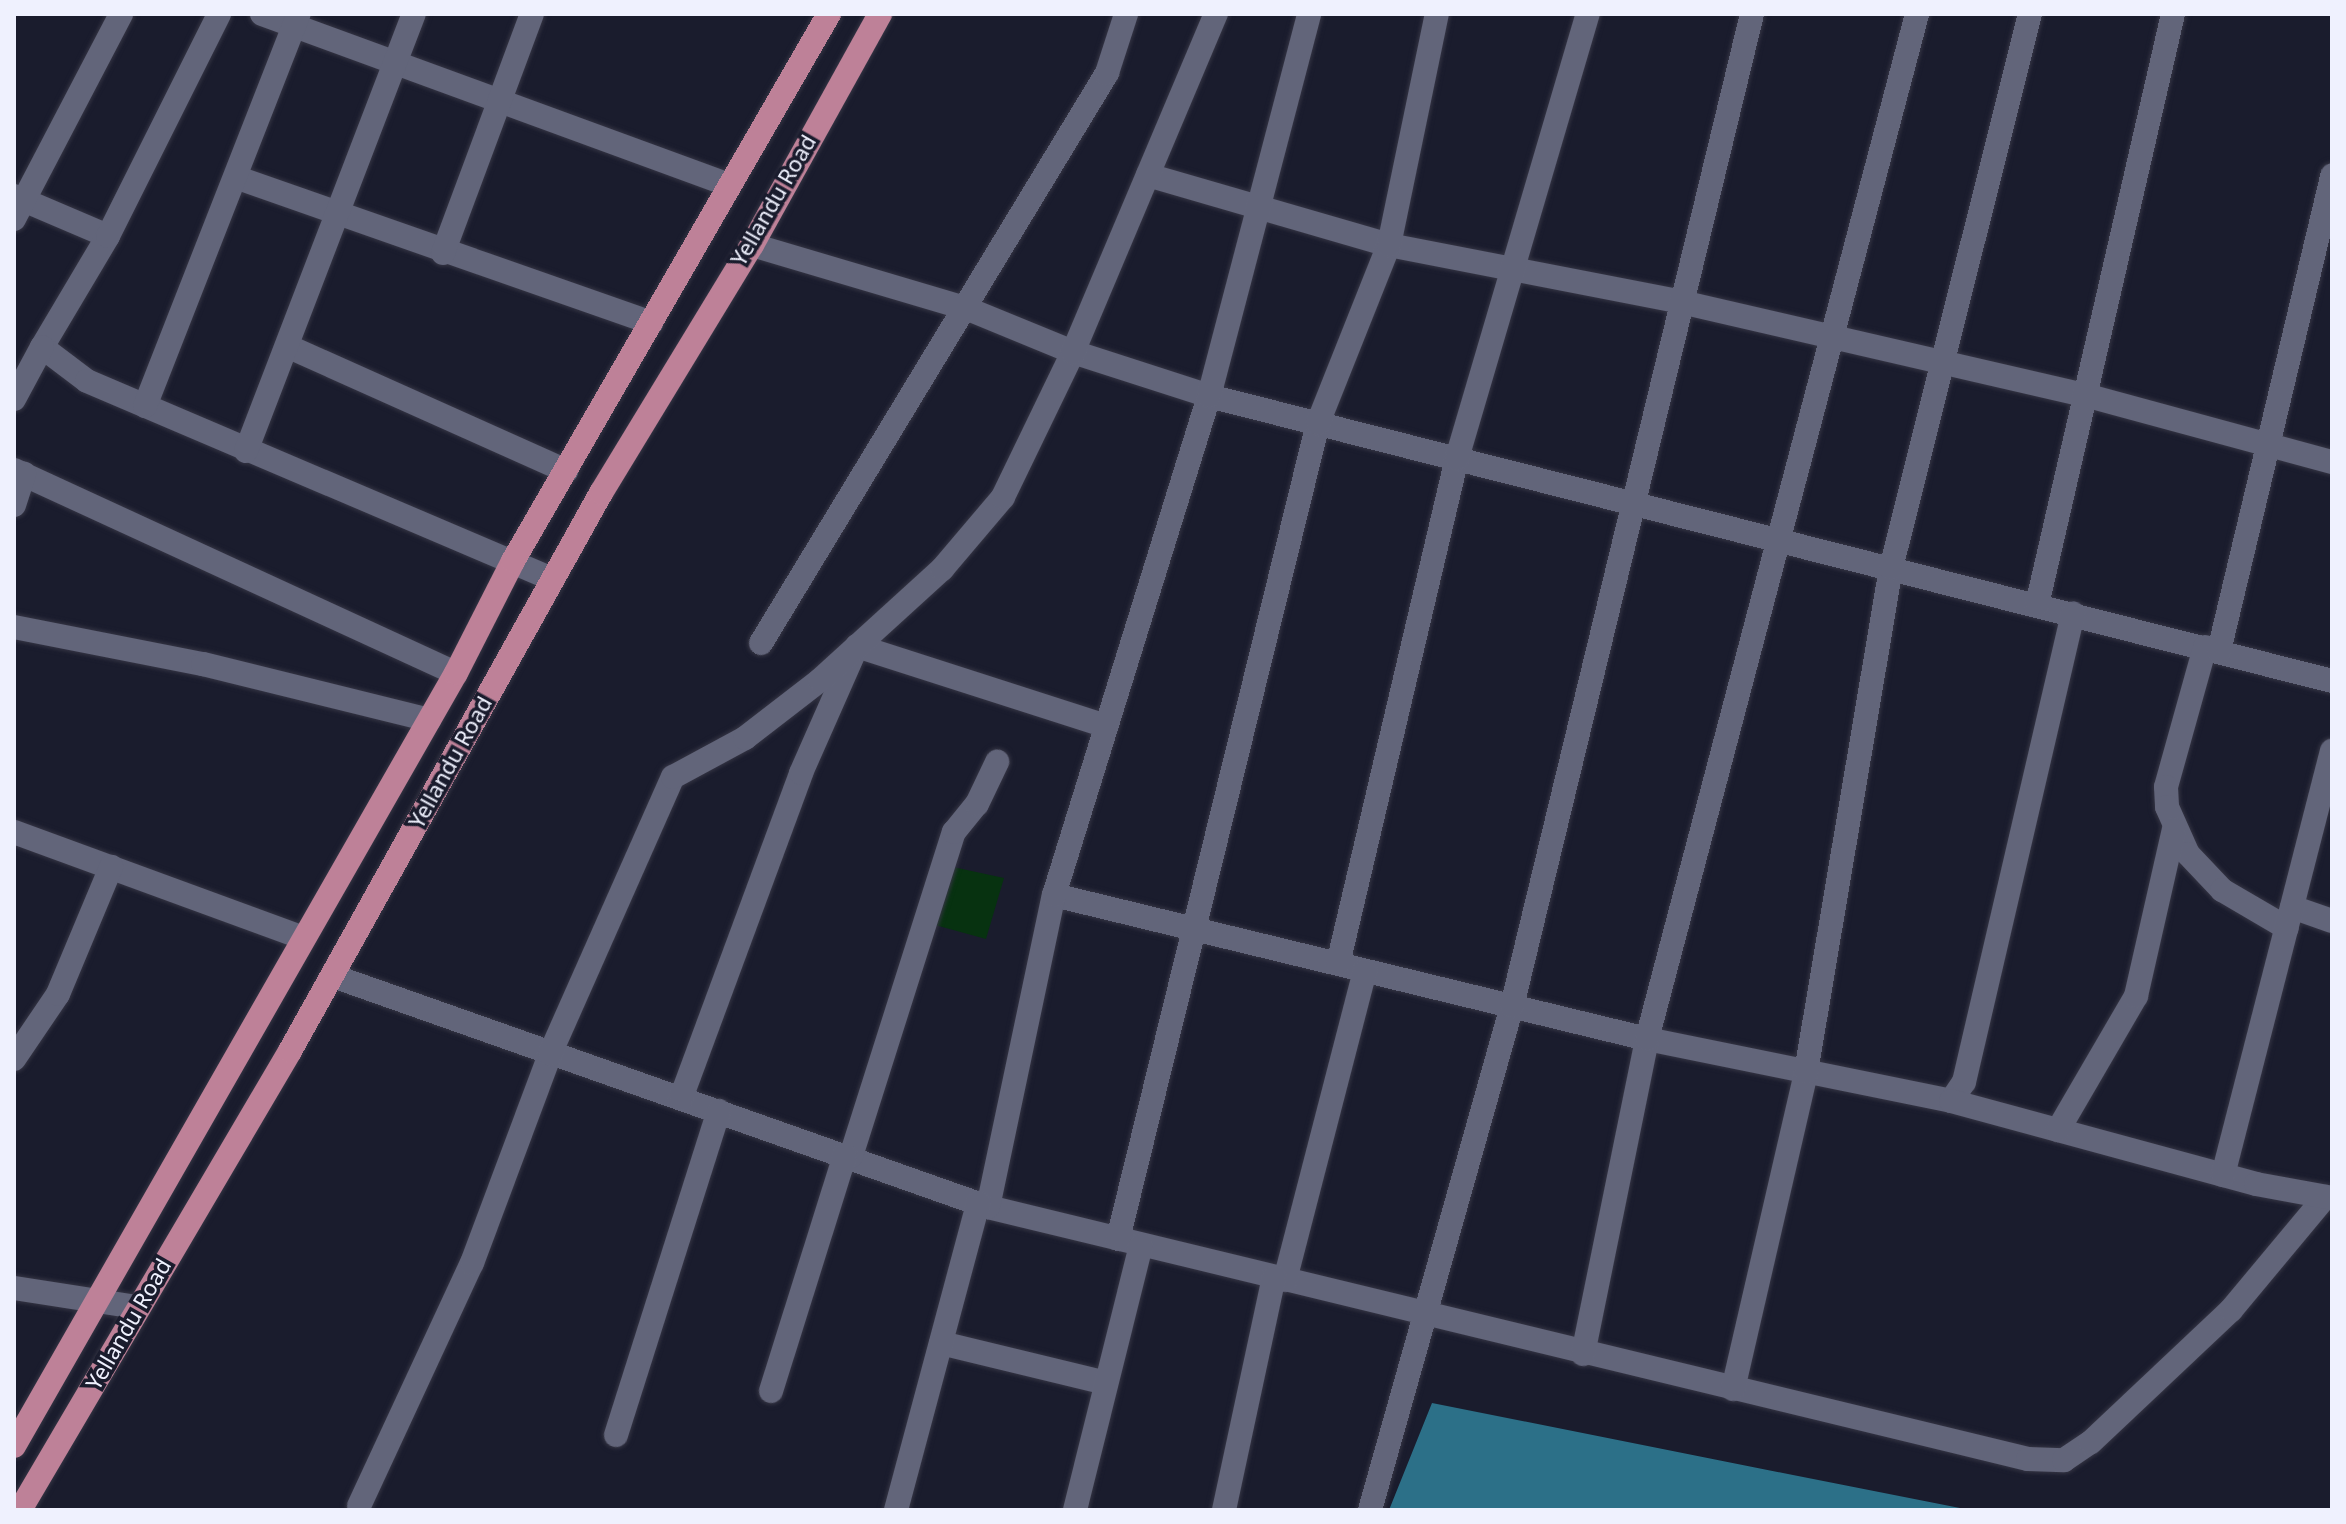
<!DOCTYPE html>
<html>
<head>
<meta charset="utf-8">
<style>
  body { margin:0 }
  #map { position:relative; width:2346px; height:1524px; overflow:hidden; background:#1a1c2d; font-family:"Noto Sans",sans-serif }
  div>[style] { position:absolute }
  .green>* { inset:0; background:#073210 }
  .water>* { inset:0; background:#2c7088 }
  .roads { filter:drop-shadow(0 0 2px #353544) drop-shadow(0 0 2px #353544) }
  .minor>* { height:24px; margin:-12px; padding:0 12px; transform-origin:12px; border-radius:12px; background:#62657a }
  .major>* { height:24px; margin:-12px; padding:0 12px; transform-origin:12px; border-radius:12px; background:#be8198 }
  span { translate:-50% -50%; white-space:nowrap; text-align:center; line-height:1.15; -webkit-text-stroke:7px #1a1c2d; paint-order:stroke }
  .street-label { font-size:22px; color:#eff1fe }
  .frame { position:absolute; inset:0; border:16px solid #eff1fe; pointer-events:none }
</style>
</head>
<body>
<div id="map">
  <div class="green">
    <div style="clip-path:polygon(953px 867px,1004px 878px,986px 939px,935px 925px)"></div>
  </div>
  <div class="water">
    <div style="clip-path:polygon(1432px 1403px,1793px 1475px,1970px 1510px,1389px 1510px)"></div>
  </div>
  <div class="roads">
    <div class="minor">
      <div style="left:262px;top:14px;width:497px;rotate:20.1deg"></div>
      <div style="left:1148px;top:175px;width:251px;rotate:16.2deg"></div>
      <div style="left:1389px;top:245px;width:298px;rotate:11deg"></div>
      <div style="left:1681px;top:302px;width:415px;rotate:13deg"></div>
      <div style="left:2085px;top:395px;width:256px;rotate:15.2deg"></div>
      <div style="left:238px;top:178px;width:438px;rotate:19.3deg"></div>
      <div style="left:14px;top:196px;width:102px;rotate:23.1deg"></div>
      <div style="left:108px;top:236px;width:129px;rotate:120.7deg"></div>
      <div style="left:42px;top:347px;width:56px;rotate:37.1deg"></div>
      <div style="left:87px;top:381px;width:505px;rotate:23.06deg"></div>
      <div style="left:14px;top:219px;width:231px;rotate:-62.4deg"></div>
      <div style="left:108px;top:236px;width:248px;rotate:-63.4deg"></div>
      <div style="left:752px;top:245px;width:225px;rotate:16.5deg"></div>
      <div style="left:968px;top:309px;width:113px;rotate:22.3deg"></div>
      <div style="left:1073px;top:352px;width:143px;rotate:17.9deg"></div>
      <div style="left:1209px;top:396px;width:1159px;rotate:14.24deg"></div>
      <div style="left:443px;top:253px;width:255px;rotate:-69.6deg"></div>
      <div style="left:287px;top:346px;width:306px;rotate:24.1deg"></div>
      <div style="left:14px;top:399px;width:59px;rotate:-61.7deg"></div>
      <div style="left:145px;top:406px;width:421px;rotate:-68.6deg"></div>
      <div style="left:246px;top:451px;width:468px;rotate:-69deg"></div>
      <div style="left:14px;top:470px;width:486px;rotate:24.7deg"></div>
      <div style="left:14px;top:505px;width:33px;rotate:-72deg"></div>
      <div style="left:2037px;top:605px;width:606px;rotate:-77.04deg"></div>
      <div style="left:14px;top:627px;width:193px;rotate:11.1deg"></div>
      <div style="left:203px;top:664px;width:233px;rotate:13.9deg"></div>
      <div style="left:761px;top:643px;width:667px;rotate:-58.74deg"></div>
      <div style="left:1107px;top:73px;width:62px;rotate:-72.1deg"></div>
      <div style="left:2205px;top:647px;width:145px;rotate:105.6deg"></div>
      <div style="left:2166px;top:787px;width:20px;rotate:87deg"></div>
      <div style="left:2167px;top:807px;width:51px;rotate:65.9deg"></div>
      <div style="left:2188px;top:854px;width:50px;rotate:46.6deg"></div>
      <div style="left:2222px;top:890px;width:75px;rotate:30.3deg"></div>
      <div style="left:2219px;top:651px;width:489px;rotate:-76.6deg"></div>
      <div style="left:14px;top:832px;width:308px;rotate:20.1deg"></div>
      <div style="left:1054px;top:895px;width:610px;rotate:13.65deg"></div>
      <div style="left:1647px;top:1039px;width:310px;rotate:11.5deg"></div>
      <div style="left:1951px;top:1101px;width:23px;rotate:-56deg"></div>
      <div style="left:1964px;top:1082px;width:481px;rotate:-76.9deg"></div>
      <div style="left:2292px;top:907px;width:42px;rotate:19.3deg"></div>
      <div style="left:1338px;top:964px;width:520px;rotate:-76.77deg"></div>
      <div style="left:1457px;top:458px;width:463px;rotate:-73.6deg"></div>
      <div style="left:333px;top:976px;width:695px;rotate:19.43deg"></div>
      <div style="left:988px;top:1207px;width:1070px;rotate:13.62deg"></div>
      <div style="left:2028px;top:1459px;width:36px;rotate:2deg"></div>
      <div style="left:2064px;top:1460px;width:32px;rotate:-34deg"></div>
      <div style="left:2091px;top:1442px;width:192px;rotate:-43.3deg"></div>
      <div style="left:2231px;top:1310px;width:147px;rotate:-50.2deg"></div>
      <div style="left:14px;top:1059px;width:78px;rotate:-55.9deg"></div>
      <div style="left:58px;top:994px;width:138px;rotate:-67.3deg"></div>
      <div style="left:681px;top:1098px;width:346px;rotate:-69.7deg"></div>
      <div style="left:801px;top:773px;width:139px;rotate:-66.2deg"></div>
      <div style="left:857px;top:646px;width:262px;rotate:17.8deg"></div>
      <div style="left:1951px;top:1101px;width:316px;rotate:15.2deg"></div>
      <div style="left:2256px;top:1184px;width:77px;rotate:10.4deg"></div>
      <div style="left:2058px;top:1130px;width:155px;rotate:-59.8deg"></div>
      <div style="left:2136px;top:996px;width:171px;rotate:-77.2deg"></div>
      <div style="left:851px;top:1156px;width:340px;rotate:-72.4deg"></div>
      <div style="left:954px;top:832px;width:36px;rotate:-51deg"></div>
      <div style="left:977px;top:804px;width:47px;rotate:-64.5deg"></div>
      <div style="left:2223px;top:1175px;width:438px;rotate:-75.6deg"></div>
      <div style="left:988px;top:1207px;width:319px;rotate:-78.1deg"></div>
      <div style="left:1054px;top:895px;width:523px;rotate:-72.74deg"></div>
      <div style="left:1209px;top:396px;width:395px;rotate:-75.3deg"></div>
      <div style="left:1118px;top:1239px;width:840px;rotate:-76.23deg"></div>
      <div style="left:1318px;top:423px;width:192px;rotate:-68.3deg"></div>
      <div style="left:1389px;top:245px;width:236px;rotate:-78.3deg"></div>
      <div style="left:1285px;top:1280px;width:319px;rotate:-75.5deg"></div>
      <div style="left:14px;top:1288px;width:124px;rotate:8.8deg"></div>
      <div style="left:941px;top:1343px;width:170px;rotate:13.6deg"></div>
      <div style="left:1583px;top:1354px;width:321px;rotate:-78.5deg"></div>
      <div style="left:1647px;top:1039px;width:1060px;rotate:-75.24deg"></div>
      <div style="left:1733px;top:1389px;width:325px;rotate:-77deg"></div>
      <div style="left:1806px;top:1072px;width:511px;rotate:-80.43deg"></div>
      <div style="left:1891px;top:568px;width:571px;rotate:-75.92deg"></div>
      <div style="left:771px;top:1391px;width:247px;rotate:-72.6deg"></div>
      <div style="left:616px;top:1435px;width:340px;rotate:-72.4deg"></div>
      <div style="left:359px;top:1506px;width:268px;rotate:-65.1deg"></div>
      <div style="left:472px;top:1263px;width:223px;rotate:-69.5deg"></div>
      <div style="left:550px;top:1054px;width:303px;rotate:-66.1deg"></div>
      <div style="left:673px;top:777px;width:82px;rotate:-28.4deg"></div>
      <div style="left:745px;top:738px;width:95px;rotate:-37.7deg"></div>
      <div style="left:820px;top:680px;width:165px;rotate:-42.3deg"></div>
      <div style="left:942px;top:569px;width:94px;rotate:-49.7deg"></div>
      <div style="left:1003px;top:497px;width:161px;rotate:-64.2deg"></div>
      <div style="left:1073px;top:352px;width:367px;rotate:-67.1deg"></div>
      <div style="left:896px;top:1510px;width:318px;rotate:-75deg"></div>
      <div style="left:1075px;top:1510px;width:273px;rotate:-76deg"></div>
      <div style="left:1224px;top:1510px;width:238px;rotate:-77.9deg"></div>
      <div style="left:1370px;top:1510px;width:524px;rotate:-74.27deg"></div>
      <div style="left:1512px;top:1006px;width:1021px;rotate:-76.4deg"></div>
    </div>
    <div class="major">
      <div style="left:14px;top:1446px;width:890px;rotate:-60.24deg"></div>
      <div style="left:456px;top:673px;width:126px;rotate:-63deg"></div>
      <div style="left:513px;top:561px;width:632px;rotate:-59.99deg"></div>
      <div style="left:20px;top:1510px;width:533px;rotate:-59.53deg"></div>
      <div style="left:290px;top:1051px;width:639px;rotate:-60.87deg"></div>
      <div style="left:601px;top:493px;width:290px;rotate:-58.7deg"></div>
      <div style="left:752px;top:245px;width:264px;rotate:-61deg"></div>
    </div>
  </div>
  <div class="street-label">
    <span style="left:773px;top:200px;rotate:-60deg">Yellandu Road</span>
    <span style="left:450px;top:762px;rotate:-61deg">Yellandu Road</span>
    <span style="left:128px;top:1324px;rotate:-60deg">Yellandu Road</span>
  </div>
  <div class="frame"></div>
</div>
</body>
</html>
